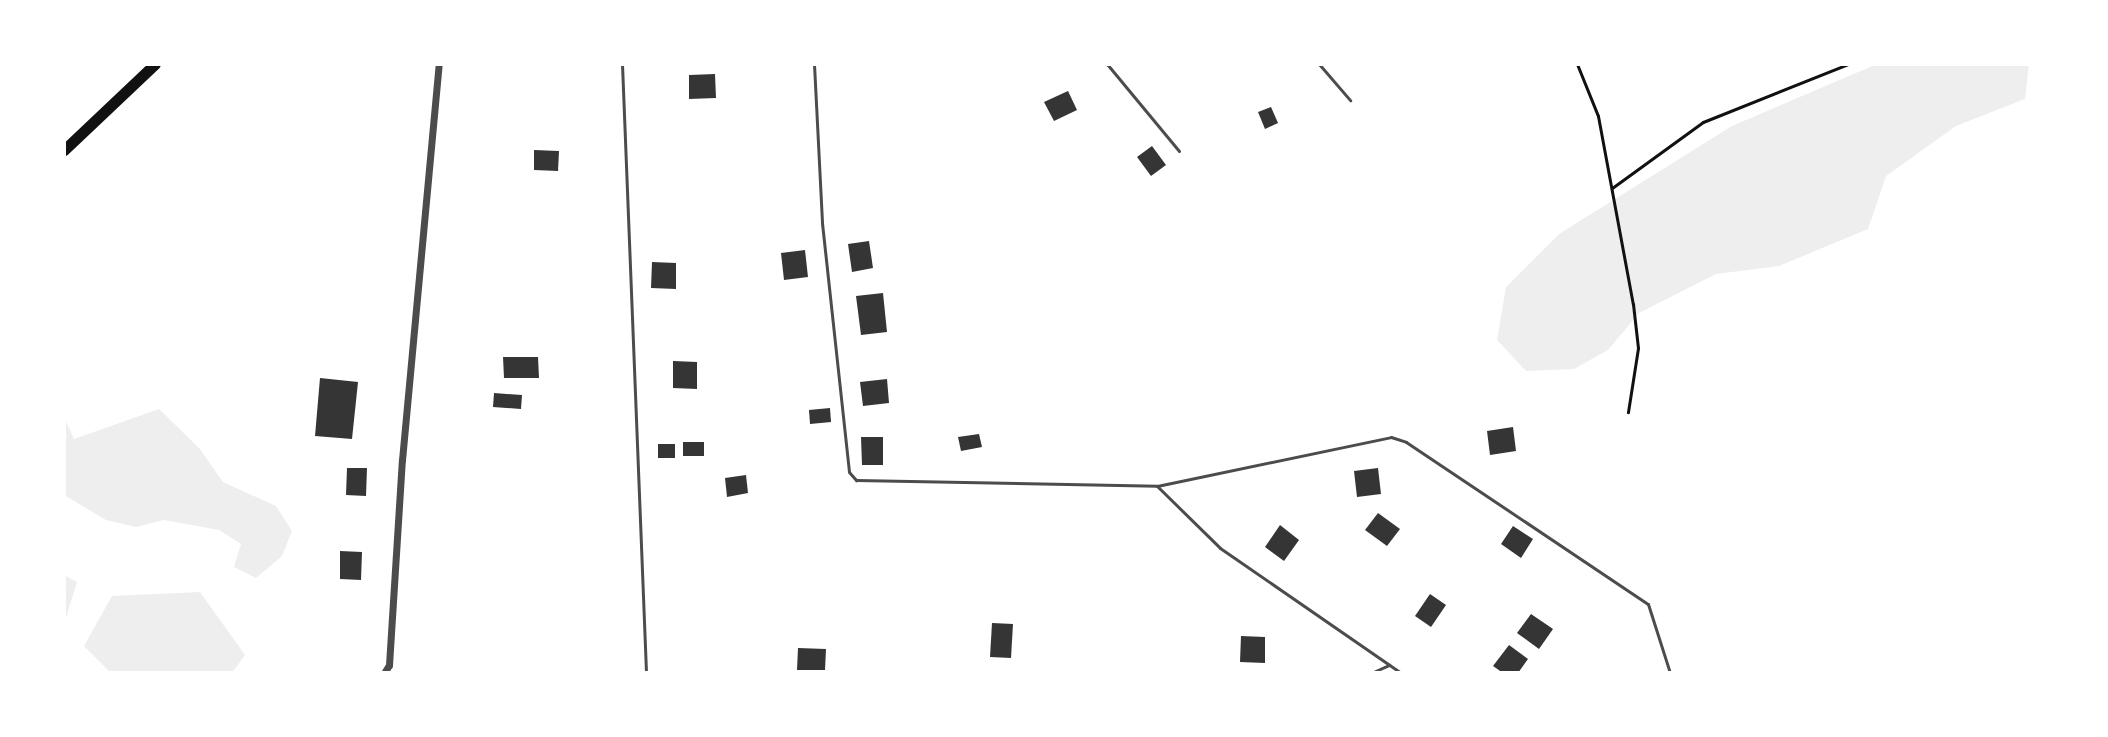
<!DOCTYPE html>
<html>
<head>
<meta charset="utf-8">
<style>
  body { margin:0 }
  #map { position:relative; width:2108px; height:737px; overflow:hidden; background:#fff; font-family:"Noto Sans",sans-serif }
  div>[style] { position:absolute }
  .green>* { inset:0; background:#eee }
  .building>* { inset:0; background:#353535 }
  .path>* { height:3px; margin:-1.5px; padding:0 1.5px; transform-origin:1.5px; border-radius:1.5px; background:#111 }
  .service>* { height:3px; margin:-1.5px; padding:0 1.5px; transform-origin:1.5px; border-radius:1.5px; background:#4c4c4c }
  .minor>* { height:7px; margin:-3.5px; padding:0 3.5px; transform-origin:3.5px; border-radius:3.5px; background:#4c4c4c }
  .trunk>* { height:11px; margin:-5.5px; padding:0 5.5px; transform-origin:5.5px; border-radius:5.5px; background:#111 }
  span { translate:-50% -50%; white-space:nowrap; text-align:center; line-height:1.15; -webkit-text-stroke:6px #fff; paint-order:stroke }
  .frame { position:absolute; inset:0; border:66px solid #fff; pointer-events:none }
</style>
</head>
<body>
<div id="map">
  <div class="green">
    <div style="clip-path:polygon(1877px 64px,2029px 64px,2025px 99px,1956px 126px,1886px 176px,1868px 229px,1779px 266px,1716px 274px,1639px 313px,1608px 350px,1574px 369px,1526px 371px,1497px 340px,1506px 287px,1559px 234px,1732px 126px)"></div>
    <div style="clip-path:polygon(159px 409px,199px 448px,223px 482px,276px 506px,292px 531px,282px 556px,256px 578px,234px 567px,241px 544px,219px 530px,164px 520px,136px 527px,106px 520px,64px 495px,64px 417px,74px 439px)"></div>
    <div style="clip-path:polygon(64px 575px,77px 582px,64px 624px)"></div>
    <div style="clip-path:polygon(200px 592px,245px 655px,232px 673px,111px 673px,84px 646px,112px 596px)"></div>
  </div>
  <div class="building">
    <div style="clip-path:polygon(715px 74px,716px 98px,689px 99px,689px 75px)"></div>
    <div style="clip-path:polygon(1068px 91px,1077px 110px,1054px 121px,1044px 102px)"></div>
    <div style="clip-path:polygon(1271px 107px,1278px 123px,1265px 129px,1258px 112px)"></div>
    <div style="clip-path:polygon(1152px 146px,1166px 165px,1151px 176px,1137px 157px)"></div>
    <div style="clip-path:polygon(534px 150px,559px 151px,558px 171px,534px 170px)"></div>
    <div style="clip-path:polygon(869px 241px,873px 268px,852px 272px,848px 244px)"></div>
    <div style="clip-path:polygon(805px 250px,808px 277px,784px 280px,781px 253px)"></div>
    <div style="clip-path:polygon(652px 262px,676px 263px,676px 289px,651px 288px)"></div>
    <div style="clip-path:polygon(883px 293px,887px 332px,861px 335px,856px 296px)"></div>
    <div style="clip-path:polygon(503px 357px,538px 357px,539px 378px,504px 378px)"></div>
    <div style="clip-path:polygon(673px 361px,697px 362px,697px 389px,673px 388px)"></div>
    <div style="clip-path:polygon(320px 378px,358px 382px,352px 439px,315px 436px)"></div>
    <div style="clip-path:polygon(887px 379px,889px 403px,863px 406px,860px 382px)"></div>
    <div style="clip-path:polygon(494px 393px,522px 395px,521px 409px,493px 407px)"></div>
    <div style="clip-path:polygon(830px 408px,831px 422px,810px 424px,809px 410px)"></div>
    <div style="clip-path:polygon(1513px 427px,1516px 451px,1490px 455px,1487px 431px)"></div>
    <div style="clip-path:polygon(979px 434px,982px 447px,961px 451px,958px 437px)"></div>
    <div style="clip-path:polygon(861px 437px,883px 437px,883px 465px,862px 465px)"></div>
    <div style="clip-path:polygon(683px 442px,704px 442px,704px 456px,683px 456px)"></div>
    <div style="clip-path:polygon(658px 444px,675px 444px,675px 458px,658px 458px)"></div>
    <div style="clip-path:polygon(347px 468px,367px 468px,366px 496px,346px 495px)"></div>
    <div style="clip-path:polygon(1378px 468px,1381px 494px,1357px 497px,1354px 471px)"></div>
    <div style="clip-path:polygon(746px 475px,748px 493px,727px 497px,725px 478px)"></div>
    <div style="clip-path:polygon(1378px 513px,1400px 529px,1387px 546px,1365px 530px)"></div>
    <div style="clip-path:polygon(1280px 525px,1299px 540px,1284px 561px,1265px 547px)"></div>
    <div style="clip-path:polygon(1513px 526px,1533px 539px,1521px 558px,1501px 544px)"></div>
    <div style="clip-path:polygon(340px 551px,362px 552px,361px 580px,340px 579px)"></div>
    <div style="clip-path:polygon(1430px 594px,1446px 605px,1431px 627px,1415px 616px)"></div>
    <div style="clip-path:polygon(1531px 614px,1553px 629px,1539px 649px,1517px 633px)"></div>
    <div style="clip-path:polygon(992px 623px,1013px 624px,1011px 658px,990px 657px)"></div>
    <div style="clip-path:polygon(1241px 636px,1265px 637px,1265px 663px,1240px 662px)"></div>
    <div style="clip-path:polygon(1509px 645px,1528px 659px,1518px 673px,1503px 673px,1493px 666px)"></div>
    <div style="clip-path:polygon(798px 648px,826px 649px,825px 670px,797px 670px)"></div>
  </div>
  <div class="path">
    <div style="left:1577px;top:64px;width:56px;rotate:68deg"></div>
    <div style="left:1598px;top:116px;width:191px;rotate:79.5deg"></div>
    <div style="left:1633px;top:304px;width:44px;rotate:83.5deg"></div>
    <div style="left:1638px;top:348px;width:65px;rotate:98.9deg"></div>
    <div style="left:1612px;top:188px;width:112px;rotate:-36deg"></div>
    <div style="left:1703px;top:122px;width:156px;rotate:-21.8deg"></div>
  </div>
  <div class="service">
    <div style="left:622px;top:64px;width:609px;rotate:87.74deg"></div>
    <div style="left:814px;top:64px;width:159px;rotate:87.1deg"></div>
    <div style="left:822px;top:223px;width:250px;rotate:83.8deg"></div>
    <div style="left:849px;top:472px;width:11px;rotate:49deg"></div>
    <div style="left:856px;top:480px;width:301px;rotate:1.1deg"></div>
    <div style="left:1157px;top:486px;width:239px;rotate:-11.8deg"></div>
    <div style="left:1391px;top:437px;width:16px;rotate:18deg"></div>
    <div style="left:1406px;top:442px;width:291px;rotate:33.8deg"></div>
    <div style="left:1648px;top:604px;width:72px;rotate:72.3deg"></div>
    <div style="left:1107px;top:64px;width:113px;rotate:50.4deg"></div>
    <div style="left:1319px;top:64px;width:48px;rotate:49.3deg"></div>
    <div style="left:1157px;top:486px;width:88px;rotate:44.5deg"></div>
    <div style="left:1220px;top:548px;width:220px;rotate:34.6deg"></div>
    <div style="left:1371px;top:673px;width:20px;rotate:-24deg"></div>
  </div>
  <div class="minor">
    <div style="left:384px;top:673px;width:9px;rotate:-58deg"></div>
    <div style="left:389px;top:665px;width:205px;rotate:-86.4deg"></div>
    <div style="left:402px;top:460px;width:398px;rotate:-84.7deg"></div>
  </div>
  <div class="trunk">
    <div style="left:64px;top:150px;width:125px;rotate:-43.4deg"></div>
  </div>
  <div class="frame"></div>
</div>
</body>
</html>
